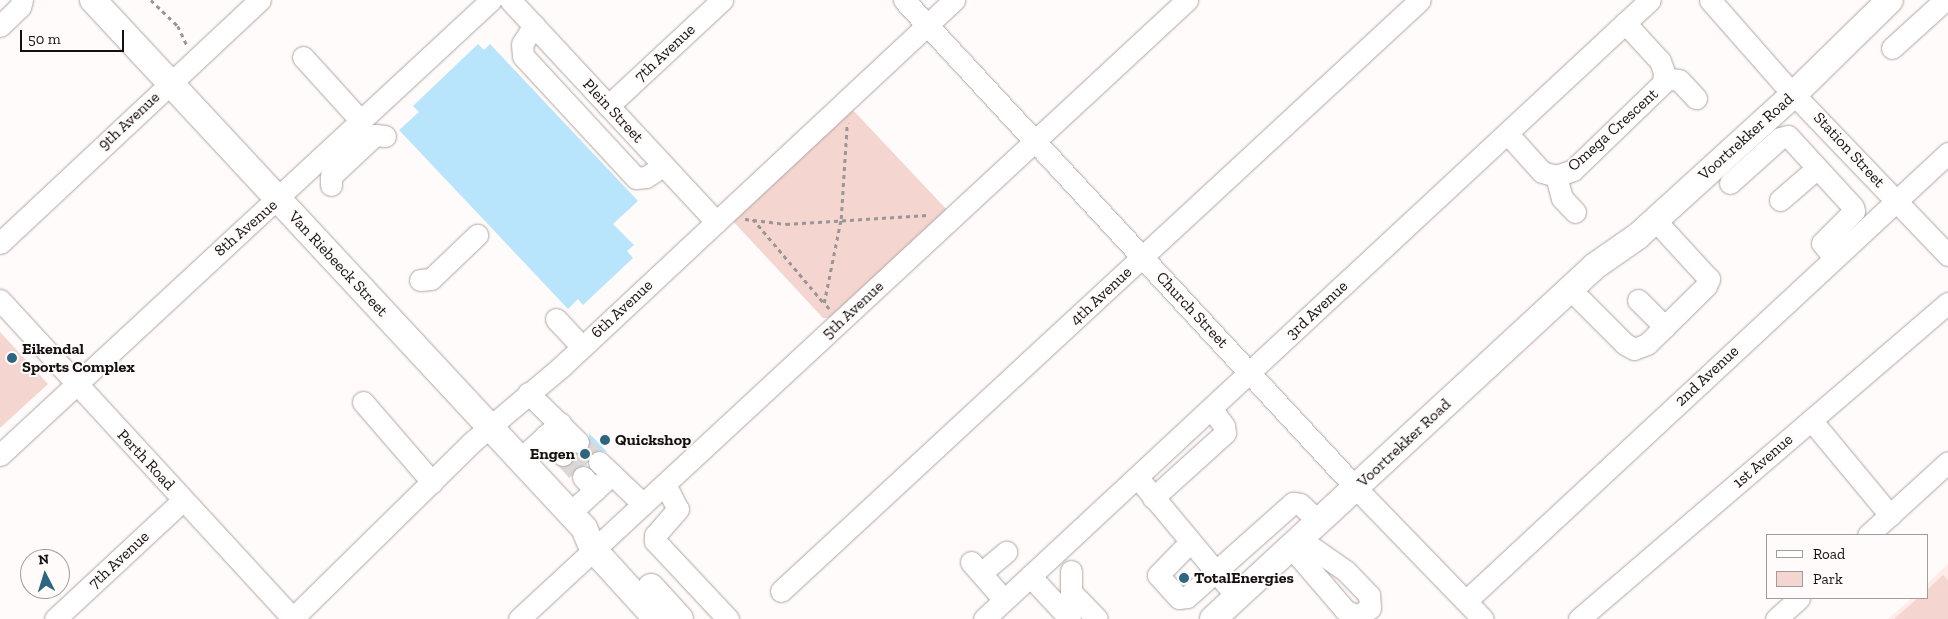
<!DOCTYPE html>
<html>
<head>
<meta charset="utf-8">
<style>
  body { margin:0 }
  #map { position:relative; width:1948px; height:619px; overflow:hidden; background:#fefbfa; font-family:"Zilla Slab",serif }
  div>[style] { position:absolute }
  .built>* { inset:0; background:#ffece8 }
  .green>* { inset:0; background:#f4d5cf }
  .building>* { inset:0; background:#b8e4fc }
  .minor-tunnel>* { height:21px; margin-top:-10.5px; transform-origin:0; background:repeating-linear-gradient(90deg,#dbd8d7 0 21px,transparent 0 32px) }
  .path>* { height:2.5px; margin-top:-1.25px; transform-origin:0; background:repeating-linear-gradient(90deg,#999695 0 4px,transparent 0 8px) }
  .roads { filter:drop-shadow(0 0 1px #b1a4a1) drop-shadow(0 0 1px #b1a4a1) }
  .minor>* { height:21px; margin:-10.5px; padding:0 10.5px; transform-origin:10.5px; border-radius:10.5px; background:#fff }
  .major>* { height:26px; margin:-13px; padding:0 13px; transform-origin:13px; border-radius:13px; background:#fff }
  .dots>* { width:14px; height:14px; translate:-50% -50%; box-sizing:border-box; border:2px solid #fefbfa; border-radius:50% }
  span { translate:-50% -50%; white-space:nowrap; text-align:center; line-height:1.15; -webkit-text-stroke:4px #fefbfa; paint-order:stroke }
  .street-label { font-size:16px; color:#14100f }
  .poi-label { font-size:16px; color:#14100f; font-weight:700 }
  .left { translate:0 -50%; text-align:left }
  .right { translate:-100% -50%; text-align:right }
  .legend { position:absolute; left:1766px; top:534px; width:162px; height:65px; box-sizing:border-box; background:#fefbfa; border:1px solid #a09d9c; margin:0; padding:6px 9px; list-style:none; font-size:15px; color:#14100f }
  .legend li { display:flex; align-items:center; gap:10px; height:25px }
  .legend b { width:25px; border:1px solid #a09d9c }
  .north { position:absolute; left:20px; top:549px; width:50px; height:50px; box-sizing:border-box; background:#fefbfa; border:1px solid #a09d9c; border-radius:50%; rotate:355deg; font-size:14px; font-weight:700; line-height:20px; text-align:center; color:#14100f }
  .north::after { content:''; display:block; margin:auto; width:18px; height:22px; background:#2e6580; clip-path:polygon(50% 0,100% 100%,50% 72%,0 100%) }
  .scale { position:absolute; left:20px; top:30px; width:104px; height:22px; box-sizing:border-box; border:2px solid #14100f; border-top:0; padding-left:6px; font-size:15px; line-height:18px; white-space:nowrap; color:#14100f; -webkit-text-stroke:4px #fefbfa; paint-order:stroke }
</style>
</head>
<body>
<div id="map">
  <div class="built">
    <div style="clip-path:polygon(1948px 564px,1948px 619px,1888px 619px,1912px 598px,1927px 598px,1927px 584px)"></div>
  </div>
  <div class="green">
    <div style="clip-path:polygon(851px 108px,948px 211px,832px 318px,823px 318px,731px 219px)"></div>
    <div style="clip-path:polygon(0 332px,48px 384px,0 428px)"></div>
    <div style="clip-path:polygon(1943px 575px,1948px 580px,1948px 619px,1894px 619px,1918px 598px,1927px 598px,1927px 590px)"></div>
  </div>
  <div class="building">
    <div style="clip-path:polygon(478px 44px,484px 50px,490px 44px,638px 201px,613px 224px,634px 245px,627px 251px,633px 258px,583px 305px,578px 299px,568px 309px,399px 130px,419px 112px,413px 106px)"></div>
    <div style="clip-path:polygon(589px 433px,607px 452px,595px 450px,587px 459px,587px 465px,574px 469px,571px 465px,575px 454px,582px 454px,590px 446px)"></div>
  </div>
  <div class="minor-tunnel">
    <div style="left:578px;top:442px;width:29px;rotate:44deg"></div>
    <div style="left:563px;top:455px;width:30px;rotate:48deg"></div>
  </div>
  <div class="path">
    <div style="left:151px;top:0;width:37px;rotate:44deg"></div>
    <div style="left:178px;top:26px;width:21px;rotate:65deg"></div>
    <div style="left:745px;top:219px;width:41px;rotate:7deg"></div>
    <div style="left:786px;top:224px;width:142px;rotate:-3.6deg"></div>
    <div style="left:753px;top:219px;width:110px;rotate:49.8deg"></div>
    <div style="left:829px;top:309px;width:8px;rotate:-130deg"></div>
    <div style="left:824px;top:303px;width:86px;rotate:-78.6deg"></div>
    <div style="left:841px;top:219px;width:96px;rotate:-86.4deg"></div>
  </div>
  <div class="roads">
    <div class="minor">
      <div style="left:510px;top:0;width:303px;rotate:47.1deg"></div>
      <div style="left:904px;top:0;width:665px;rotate:47.19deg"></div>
      <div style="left:1356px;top:488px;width:182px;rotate:45.9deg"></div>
      <div style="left:1710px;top:0;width:109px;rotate:48.7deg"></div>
      <div style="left:1782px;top:82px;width:240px;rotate:46.2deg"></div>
      <div style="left:534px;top:25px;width:22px;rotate:122deg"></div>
      <div style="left:522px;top:44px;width:12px;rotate:85deg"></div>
      <div style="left:523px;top:56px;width:166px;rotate:47.2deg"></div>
      <div style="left:636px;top:178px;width:10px;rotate:-6deg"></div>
      <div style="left:646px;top:177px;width:20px;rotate:-33deg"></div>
      <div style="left:0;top:26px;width:28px;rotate:-44deg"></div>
      <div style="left:20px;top:7px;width:7px;rotate:-74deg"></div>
      <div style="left:1892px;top:48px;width:72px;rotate:-42.2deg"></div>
      <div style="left:303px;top:57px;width:86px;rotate:47.8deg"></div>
      <div style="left:1664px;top:78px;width:15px;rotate:8deg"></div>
      <div style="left:1679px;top:80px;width:25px;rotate:47deg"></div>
      <div style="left:608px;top:106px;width:156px;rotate:-42.9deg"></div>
      <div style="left:1507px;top:133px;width:52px;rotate:48.1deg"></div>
      <div style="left:1542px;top:172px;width:15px;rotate:16deg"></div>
      <div style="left:1556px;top:176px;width:18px;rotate:-19deg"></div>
      <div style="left:1573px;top:170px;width:125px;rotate:-44deg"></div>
      <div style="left:1663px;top:83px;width:11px;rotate:-85deg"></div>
      <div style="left:1664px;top:72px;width:12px;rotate:-110deg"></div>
      <div style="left:1660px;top:61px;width:52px;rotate:-132.6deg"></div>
      <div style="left:1556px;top:176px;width:23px;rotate:75deg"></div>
      <div style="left:1562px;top:198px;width:19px;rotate:47deg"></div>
      <div style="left:1730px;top:183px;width:67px;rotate:-42deg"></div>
      <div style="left:1780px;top:138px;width:8px;rotate:-14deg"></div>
      <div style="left:1788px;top:136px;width:96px;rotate:47.5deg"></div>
      <div style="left:1853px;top:207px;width:4px;rotate:76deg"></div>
      <div style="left:1854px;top:211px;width:45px;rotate:135deg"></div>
      <div style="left:1822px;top:243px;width:19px;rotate:51deg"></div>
      <div style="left:331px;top:185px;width:9px;rotate:-90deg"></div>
      <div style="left:331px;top:176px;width:60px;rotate:-43deg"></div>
      <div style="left:375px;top:135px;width:10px;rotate:6deg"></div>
      <div style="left:1780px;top:200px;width:48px;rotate:-40.7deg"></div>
      <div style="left:0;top:243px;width:356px;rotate:-43.1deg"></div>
      <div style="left:420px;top:280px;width:11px;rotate:-5deg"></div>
      <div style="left:431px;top:279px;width:64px;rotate:-43.7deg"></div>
      <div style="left:1570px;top:289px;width:78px;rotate:45deg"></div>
      <div style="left:1625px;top:344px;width:10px;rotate:29deg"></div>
      <div style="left:1634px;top:349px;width:14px;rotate:-21deg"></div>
      <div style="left:1647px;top:344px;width:83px;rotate:-44.5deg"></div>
      <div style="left:1706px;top:286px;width:8px;rotate:-67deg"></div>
      <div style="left:1709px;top:279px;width:80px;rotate:-132.5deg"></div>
      <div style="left:0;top:300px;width:433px;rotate:47.4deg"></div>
      <div style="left:1638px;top:300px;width:38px;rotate:45deg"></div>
      <div style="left:556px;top:319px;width:38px;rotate:47deg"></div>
      <div style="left:528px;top:393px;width:70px;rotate:44.4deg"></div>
      <div style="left:363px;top:402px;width:106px;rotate:49.2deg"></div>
      <div style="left:1811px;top:420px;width:124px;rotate:50.3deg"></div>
      <div style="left:545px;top:436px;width:26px;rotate:47deg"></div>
      <div style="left:0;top:455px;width:669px;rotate:-42.82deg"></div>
      <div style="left:520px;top:459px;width:54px;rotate:-42deg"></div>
      <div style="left:599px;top:462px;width:61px;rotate:43.7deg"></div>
      <div style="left:583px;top:477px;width:18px;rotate:47deg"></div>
      <div style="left:1137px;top:477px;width:156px;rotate:50.2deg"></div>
      <div style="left:665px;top:484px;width:28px;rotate:63deg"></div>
      <div style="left:678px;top:509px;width:35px;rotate:131deg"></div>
      <div style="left:655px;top:535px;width:6px;rotate:90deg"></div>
      <div style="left:655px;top:541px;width:107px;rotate:46.9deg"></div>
      <div style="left:1153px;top:498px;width:97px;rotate:-42.1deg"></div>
      <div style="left:1225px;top:433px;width:7px;rotate:-98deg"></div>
      <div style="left:1224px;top:426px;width:22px;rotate:-126deg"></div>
      <div style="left:570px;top:513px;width:57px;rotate:-42.9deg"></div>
      <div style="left:1868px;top:535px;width:108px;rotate:-42.4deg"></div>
      <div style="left:1190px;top:542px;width:46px;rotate:134.1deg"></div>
      <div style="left:1158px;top:575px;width:31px;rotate:48deg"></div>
      <div style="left:1179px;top:598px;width:8px;rotate:-7deg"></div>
      <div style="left:1187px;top:597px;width:142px;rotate:-41.6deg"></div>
      <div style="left:1293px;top:503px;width:7px;rotate:8deg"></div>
      <div style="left:1300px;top:504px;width:26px;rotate:43deg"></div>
      <div style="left:1291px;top:547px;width:83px;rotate:49.4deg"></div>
      <div style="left:1345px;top:610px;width:13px;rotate:27deg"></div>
      <div style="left:1357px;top:616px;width:15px;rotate:-32deg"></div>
      <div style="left:1370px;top:608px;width:13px;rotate:-94deg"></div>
      <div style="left:1369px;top:595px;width:33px;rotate:-134deg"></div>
      <div style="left:1346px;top:571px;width:56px;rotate:-145.2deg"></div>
      <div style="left:971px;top:562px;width:50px;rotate:49deg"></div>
      <div style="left:1071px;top:571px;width:21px;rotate:90deg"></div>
      <div style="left:1071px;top:592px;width:37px;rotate:46deg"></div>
      <div style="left:981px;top:573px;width:33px;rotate:-40deg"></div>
      <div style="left:1030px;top:576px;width:59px;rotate:47.1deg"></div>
      <div style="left:781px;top:591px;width:870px;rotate:-42.77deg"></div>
      <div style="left:1467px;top:600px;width:657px;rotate:-42.9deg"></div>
      <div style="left:55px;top:619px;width:175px;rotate:-42.9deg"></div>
      <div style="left:292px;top:619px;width:252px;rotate:-44.5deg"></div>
      <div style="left:472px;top:442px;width:116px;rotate:-40.1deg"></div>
      <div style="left:561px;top:367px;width:538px;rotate:-43.04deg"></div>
      <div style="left:519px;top:619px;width:911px;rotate:-42.82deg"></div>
      <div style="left:984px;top:619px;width:909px;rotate:-42.91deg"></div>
      <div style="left:1579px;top:619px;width:486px;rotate:-40.6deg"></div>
      <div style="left:1776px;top:619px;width:31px;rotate:-42deg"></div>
    </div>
    <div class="major">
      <div style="left:93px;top:0;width:721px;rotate:47.08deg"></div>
      <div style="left:584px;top:528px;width:23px;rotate:67deg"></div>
      <div style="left:593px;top:549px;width:95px;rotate:47.6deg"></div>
      <div style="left:651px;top:587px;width:43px;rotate:47.8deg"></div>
      <div style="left:1213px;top:619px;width:520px;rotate:-42.74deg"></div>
      <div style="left:1595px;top:266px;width:52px;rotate:-34.9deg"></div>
      <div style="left:1638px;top:236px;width:211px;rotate:-42.3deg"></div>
      <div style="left:1794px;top:94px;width:134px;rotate:-44.4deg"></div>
    </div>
  </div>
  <div class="dots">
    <div style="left:12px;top:358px;background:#2e6580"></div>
    <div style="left:605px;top:440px;background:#2e6580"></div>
    <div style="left:585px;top:454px;background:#2e6580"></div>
    <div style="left:1184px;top:578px;background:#2e6580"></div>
  </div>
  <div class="street-label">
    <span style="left:665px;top:53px;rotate:-43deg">7th Avenue</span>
    <span style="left:613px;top:111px;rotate:47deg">Plein Street</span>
    <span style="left:129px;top:121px;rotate:-43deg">9th Avenue</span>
    <span style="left:1613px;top:130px;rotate:-42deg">Omega Crescent</span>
    <span style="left:1746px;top:137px;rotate:-42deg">Voortrekker Road</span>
    <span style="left:1849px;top:150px;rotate:47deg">Station Street</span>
    <span style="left:246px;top:228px;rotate:-41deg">8th Avenue</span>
    <span style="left:338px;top:264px;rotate:47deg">Van Riebeeck Street</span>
    <span style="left:1101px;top:296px;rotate:-43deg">4th Avenue</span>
    <span style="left:622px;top:309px;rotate:-43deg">6th Avenue</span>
    <span style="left:853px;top:310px;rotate:-43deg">5th Avenue</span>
    <span style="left:1192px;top:310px;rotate:47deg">Church Street</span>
    <span style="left:1317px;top:310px;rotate:-43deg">3rd Avenue</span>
    <span style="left:1707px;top:376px;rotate:-43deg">2nd Avenue</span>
    <span style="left:1404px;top:443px;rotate:-43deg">Voortrekker Road</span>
    <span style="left:146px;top:460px;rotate:47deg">Perth Road</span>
    <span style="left:1763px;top:461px;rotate:-41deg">1st Avenue</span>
    <span style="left:119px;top:560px;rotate:-43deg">7th Avenue</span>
  </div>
  <div class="poi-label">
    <span class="left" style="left:22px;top:358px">Eikendal<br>Sports Complex</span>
    <span class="left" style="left:615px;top:440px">Quickshop</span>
    <span class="right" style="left:575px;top:454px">Engen</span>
    <span class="left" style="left:1194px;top:578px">TotalEnergies</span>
  </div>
  <ul class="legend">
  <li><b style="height:6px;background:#fff"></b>Road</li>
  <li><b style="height:14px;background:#f4d5cf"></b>Park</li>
  </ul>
  <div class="north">N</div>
  <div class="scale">50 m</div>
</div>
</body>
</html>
